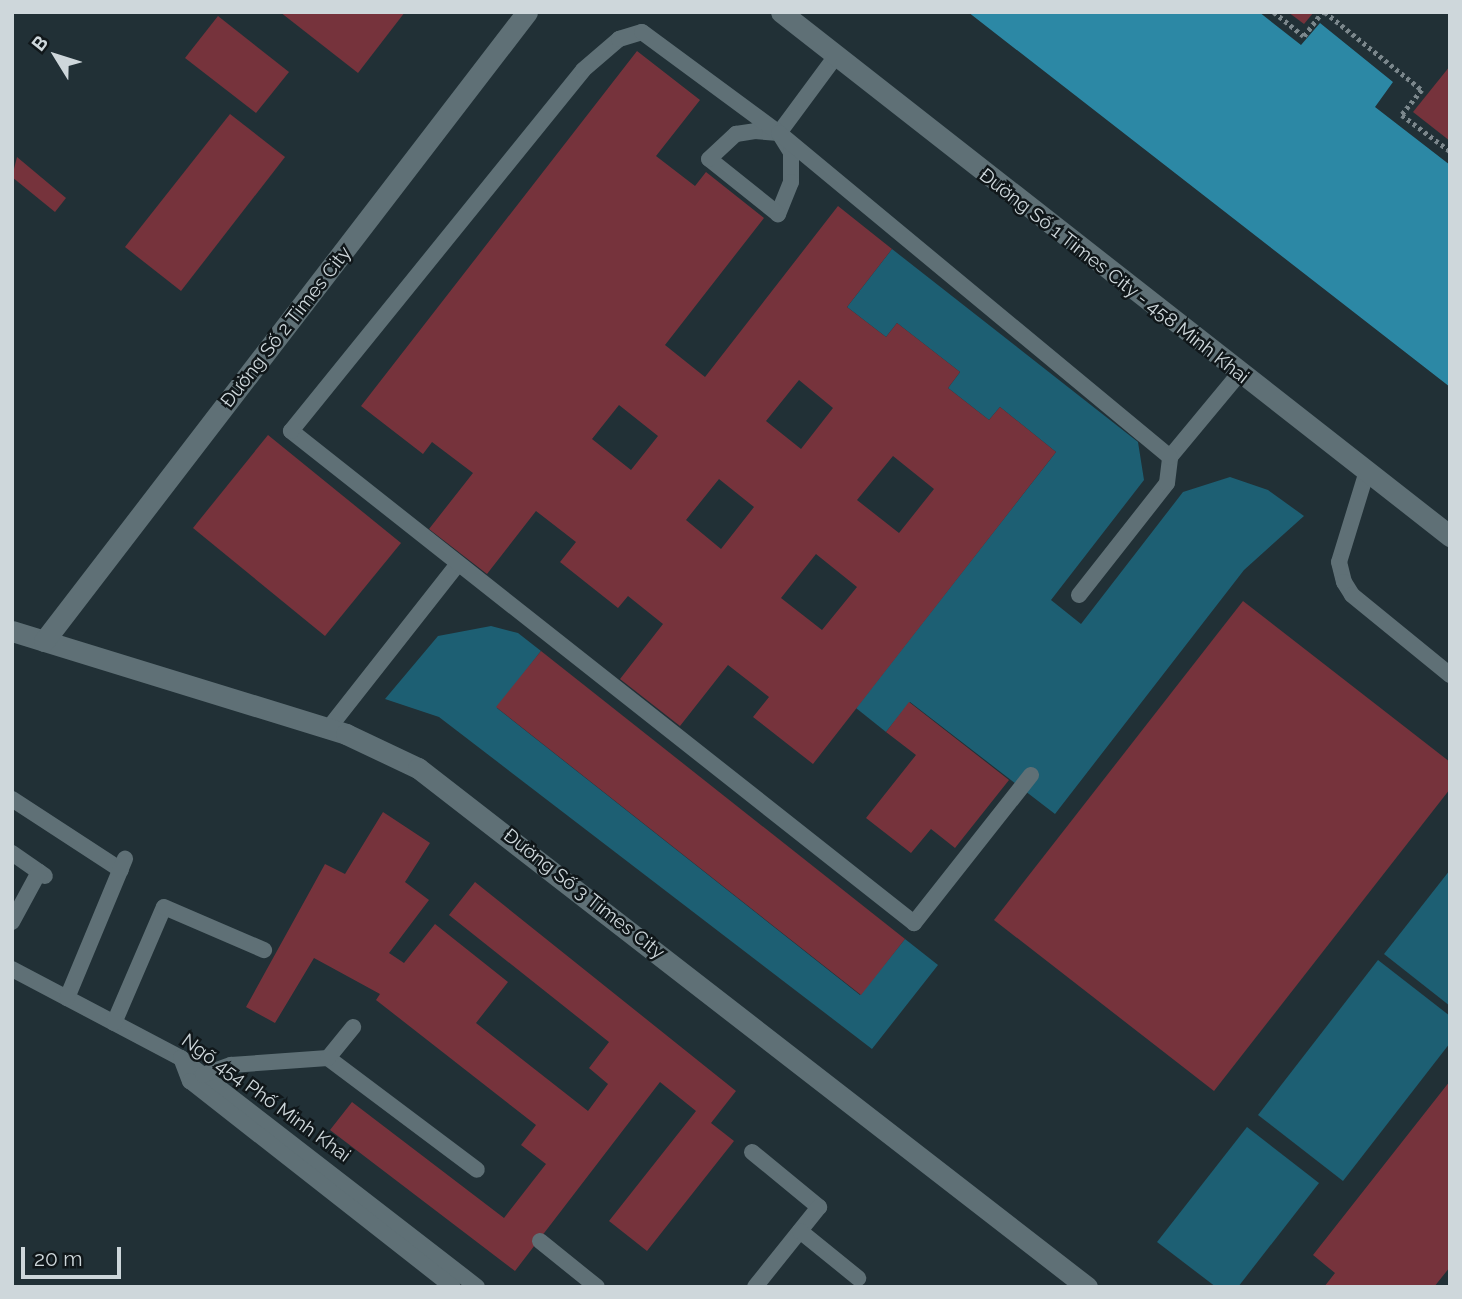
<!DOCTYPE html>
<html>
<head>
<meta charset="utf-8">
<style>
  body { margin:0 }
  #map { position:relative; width:1462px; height:1299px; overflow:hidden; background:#213036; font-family:Raleway,sans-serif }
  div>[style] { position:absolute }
  .green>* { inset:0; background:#1d5f73 }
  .water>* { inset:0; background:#2c88a5 }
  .building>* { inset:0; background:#76333c }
  .path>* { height:4.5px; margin-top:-2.25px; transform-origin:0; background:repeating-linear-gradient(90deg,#7b878c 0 3.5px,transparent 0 7px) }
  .lane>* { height:16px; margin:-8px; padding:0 8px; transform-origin:8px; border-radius:8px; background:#5f7076 }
  .secondary>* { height:21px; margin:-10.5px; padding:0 10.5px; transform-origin:10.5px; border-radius:10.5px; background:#5f7076 }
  span { translate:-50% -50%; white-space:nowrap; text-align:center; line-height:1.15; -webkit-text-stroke:5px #10171a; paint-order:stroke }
  .street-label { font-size:19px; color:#ced7db }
  .frame { position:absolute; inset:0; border:14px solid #ced7db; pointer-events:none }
  .north { position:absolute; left:21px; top:21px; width:70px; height:70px; -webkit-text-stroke:5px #10171a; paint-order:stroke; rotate:308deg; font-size:19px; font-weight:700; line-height:28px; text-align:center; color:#ced7db }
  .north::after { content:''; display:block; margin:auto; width:24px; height:32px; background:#ced7db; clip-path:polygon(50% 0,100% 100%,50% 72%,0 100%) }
  .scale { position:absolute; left:21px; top:1247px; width:100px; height:32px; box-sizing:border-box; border:4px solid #ced7db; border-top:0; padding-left:9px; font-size:21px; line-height:24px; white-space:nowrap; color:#ced7db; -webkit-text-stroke:5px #10171a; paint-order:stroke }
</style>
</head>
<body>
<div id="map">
  <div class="green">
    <div style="clip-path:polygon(892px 249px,1138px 442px,1144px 480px,1051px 600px,1081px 624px,1183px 492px,1230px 477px,1268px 490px,1304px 516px,1244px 570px,1055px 814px,910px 702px,886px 732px,856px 708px,1056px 452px,1000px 407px,989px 420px,948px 388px,960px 372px,897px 323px,886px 337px,847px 307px)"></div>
    <div style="clip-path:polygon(491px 626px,518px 633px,541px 651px,497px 708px,860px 995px,905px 939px,938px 965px,872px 1049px,439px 717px,385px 699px,438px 636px)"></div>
    <div style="clip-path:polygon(1450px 870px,1450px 1006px,1384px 954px)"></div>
    <div style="clip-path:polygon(1378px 960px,1450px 1016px,1450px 1043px,1343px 1181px,1258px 1115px)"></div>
    <div style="clip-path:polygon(1247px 1127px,1319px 1183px,1238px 1287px,1216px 1287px,1157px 1242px)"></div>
  </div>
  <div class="water">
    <div style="clip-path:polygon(968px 12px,1259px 12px,1301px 45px,1320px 23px,1393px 82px,1375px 107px,1450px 165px,1450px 387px)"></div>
  </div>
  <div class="building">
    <div style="clip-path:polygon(280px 12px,405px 12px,358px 73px)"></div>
    <div style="clip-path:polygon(1288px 12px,1314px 12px,1304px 24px)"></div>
    <div style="clip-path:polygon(218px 16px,289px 72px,256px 113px,185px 58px)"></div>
    <div style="clip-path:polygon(evenodd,637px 51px,700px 100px,656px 156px,695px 186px,706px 172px,764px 218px,665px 345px,705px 377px,838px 206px,892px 249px,847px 307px,886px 337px,897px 323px,960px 372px,948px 388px,989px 420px,1000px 407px,1056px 452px,813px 764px,753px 717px,769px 697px,728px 665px,680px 726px,620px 679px,663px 624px,628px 596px,618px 608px,560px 562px,576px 542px,536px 511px,487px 574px,429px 529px,473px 473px,432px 442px,423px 454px,361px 406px,637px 51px,799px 380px,833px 408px,801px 449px,766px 421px,799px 380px,637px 51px,619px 405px,658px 436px,631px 470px,592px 439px,619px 405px,637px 51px,893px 456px,934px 489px,899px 533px,857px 500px,893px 456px,637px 51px,719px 479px,754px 507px,721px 549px,686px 520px,719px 479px,637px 51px,816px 554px,857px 587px,822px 630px,781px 598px,816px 554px)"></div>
    <div style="clip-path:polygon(1450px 66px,1450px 141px,1413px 112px)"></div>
    <div style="clip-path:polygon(230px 114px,285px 157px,181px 291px,125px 247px)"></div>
    <div style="clip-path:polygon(17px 157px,66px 198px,55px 212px,12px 177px)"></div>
    <div style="clip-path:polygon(268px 435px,401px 543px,325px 636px,193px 528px)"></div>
    <div style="clip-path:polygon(1243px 601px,1450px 762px,1450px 789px,1214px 1091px,994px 920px)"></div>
    <div style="clip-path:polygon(541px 651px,905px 939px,861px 995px,496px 707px)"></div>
    <div style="clip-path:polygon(909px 702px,1009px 780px,955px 848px,931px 829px,911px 853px,866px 818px,916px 755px,886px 732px)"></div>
    <div style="clip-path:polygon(383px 812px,430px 843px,405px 882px,429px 900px,389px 953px,404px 963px,435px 924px,508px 982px,476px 1023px,588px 1111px,608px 1084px,589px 1068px,609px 1042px,449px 915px,475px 882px,736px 1091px,711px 1123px,734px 1141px,647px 1251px,609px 1221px,696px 1111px,660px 1082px,515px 1271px,330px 1130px,352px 1102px,504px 1218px,546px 1164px,521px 1145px,536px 1125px,376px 1000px,380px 994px,314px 958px,275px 1023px,246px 1007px,325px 864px,345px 874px)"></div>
    <div style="clip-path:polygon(1450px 1081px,1450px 1267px,1434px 1287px,1324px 1287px,1335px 1273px,1313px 1255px)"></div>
  </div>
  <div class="path">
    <div style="left:1274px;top:12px;width:38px;rotate:39deg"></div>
    <div style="left:1304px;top:36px;width:30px;rotate:-53deg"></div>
    <div style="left:1325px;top:12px;width:124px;rotate:38.8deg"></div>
    <div style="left:1422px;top:90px;width:32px;rotate:129deg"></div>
    <div style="left:1402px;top:115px;width:60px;rotate:36.9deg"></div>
  </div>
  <div class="lane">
    <div style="left:755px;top:131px;width:24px;rotate:5deg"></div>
    <div style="left:779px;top:133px;width:22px;rotate:58deg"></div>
    <div style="left:791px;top:152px;width:30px;rotate:90deg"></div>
    <div style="left:791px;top:182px;width:35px;rotate:112deg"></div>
    <div style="left:778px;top:214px;width:88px;rotate:-141.4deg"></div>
    <div style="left:709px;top:159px;width:37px;rotate:-43deg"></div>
    <div style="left:736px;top:134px;width:19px;rotate:-9deg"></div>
    <div style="left:779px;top:133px;width:96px;rotate:-53.5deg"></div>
    <div style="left:1367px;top:471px;width:95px;rotate:107.1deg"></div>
    <div style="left:1339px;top:562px;width:21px;rotate:76deg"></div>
    <div style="left:1344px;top:582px;width:15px;rotate:58deg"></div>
    <div style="left:1352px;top:595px;width:127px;rotate:39.2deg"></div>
    <div style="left:1079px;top:595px;width:142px;rotate:-51.8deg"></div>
    <div style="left:1167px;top:483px;width:26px;rotate:-83deg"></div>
    <div style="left:1170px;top:457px;width:108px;rotate:-50.3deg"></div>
    <div style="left:328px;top:729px;width:209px;rotate:-51.8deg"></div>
    <div style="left:1031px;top:775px;width:189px;rotate:128.3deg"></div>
    <div style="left:914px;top:923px;width:794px;rotate:-141.7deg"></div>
    <div style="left:291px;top:431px;width:464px;rotate:-51deg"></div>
    <div style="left:583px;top:70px;width:48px;rotate:-40.7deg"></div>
    <div style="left:619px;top:39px;width:24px;rotate:-17deg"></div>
    <div style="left:642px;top:32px;width:170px;rotate:36.4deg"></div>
    <div style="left:779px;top:133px;width:508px;rotate:39.65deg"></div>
    <div style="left:12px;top:799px;width:130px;rotate:33.1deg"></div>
    <div style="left:12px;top:853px;width:40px;rotate:34.9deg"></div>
    <div style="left:12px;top:922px;width:57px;rotate:-61.6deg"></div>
    <div style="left:12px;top:969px;width:191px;rotate:27.8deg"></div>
    <div style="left:181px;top:1058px;width:374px;rotate:37.7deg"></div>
    <div style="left:67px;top:998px;width:151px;rotate:-67.4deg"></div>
    <div style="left:114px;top:1023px;width:126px;rotate:-66.7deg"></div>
    <div style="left:164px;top:907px;width:109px;rotate:23.3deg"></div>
    <div style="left:181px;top:1058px;width:25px;rotate:69deg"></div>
    <div style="left:190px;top:1081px;width:334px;rotate:38.1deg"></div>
    <div style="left:328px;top:1058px;width:186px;rotate:36.9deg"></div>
    <div style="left:203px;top:1075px;width:30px;rotate:-20deg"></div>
    <div style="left:231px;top:1065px;width:97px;rotate:-4.1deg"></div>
    <div style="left:328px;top:1058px;width:40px;rotate:-51deg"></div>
    <div style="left:752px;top:1152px;width:87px;rotate:39.4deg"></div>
    <div style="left:819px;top:1207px;width:102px;rotate:128.7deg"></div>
    <div style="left:800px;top:1231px;width:75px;rotate:39deg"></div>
    <div style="left:540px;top:1241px;width:73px;rotate:38.9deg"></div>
  </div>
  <div class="secondary">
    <div style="left:781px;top:12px;width:850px;rotate:38.07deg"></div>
    <div style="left:12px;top:631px;width:350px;rotate:17.1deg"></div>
    <div style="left:346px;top:734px;width:80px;rotate:25.3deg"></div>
    <div style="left:418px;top:768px;width:847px;rotate:37.8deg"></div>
    <div style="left:44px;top:641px;width:793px;rotate:-52.48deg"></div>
  </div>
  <div class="street-label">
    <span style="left:1114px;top:276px;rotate:38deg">Đường Số 1 Times City - 458 Minh Khai</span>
    <span style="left:286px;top:327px;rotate:-52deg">Đường Số 2 Times City</span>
    <span style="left:584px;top:894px;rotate:38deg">Đường Số 3 Times City</span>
    <span style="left:266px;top:1098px;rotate:36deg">Ngõ 454 Phố Minh Khai</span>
  </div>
  <div class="frame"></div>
  <div class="north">B</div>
  <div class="scale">20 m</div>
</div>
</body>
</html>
